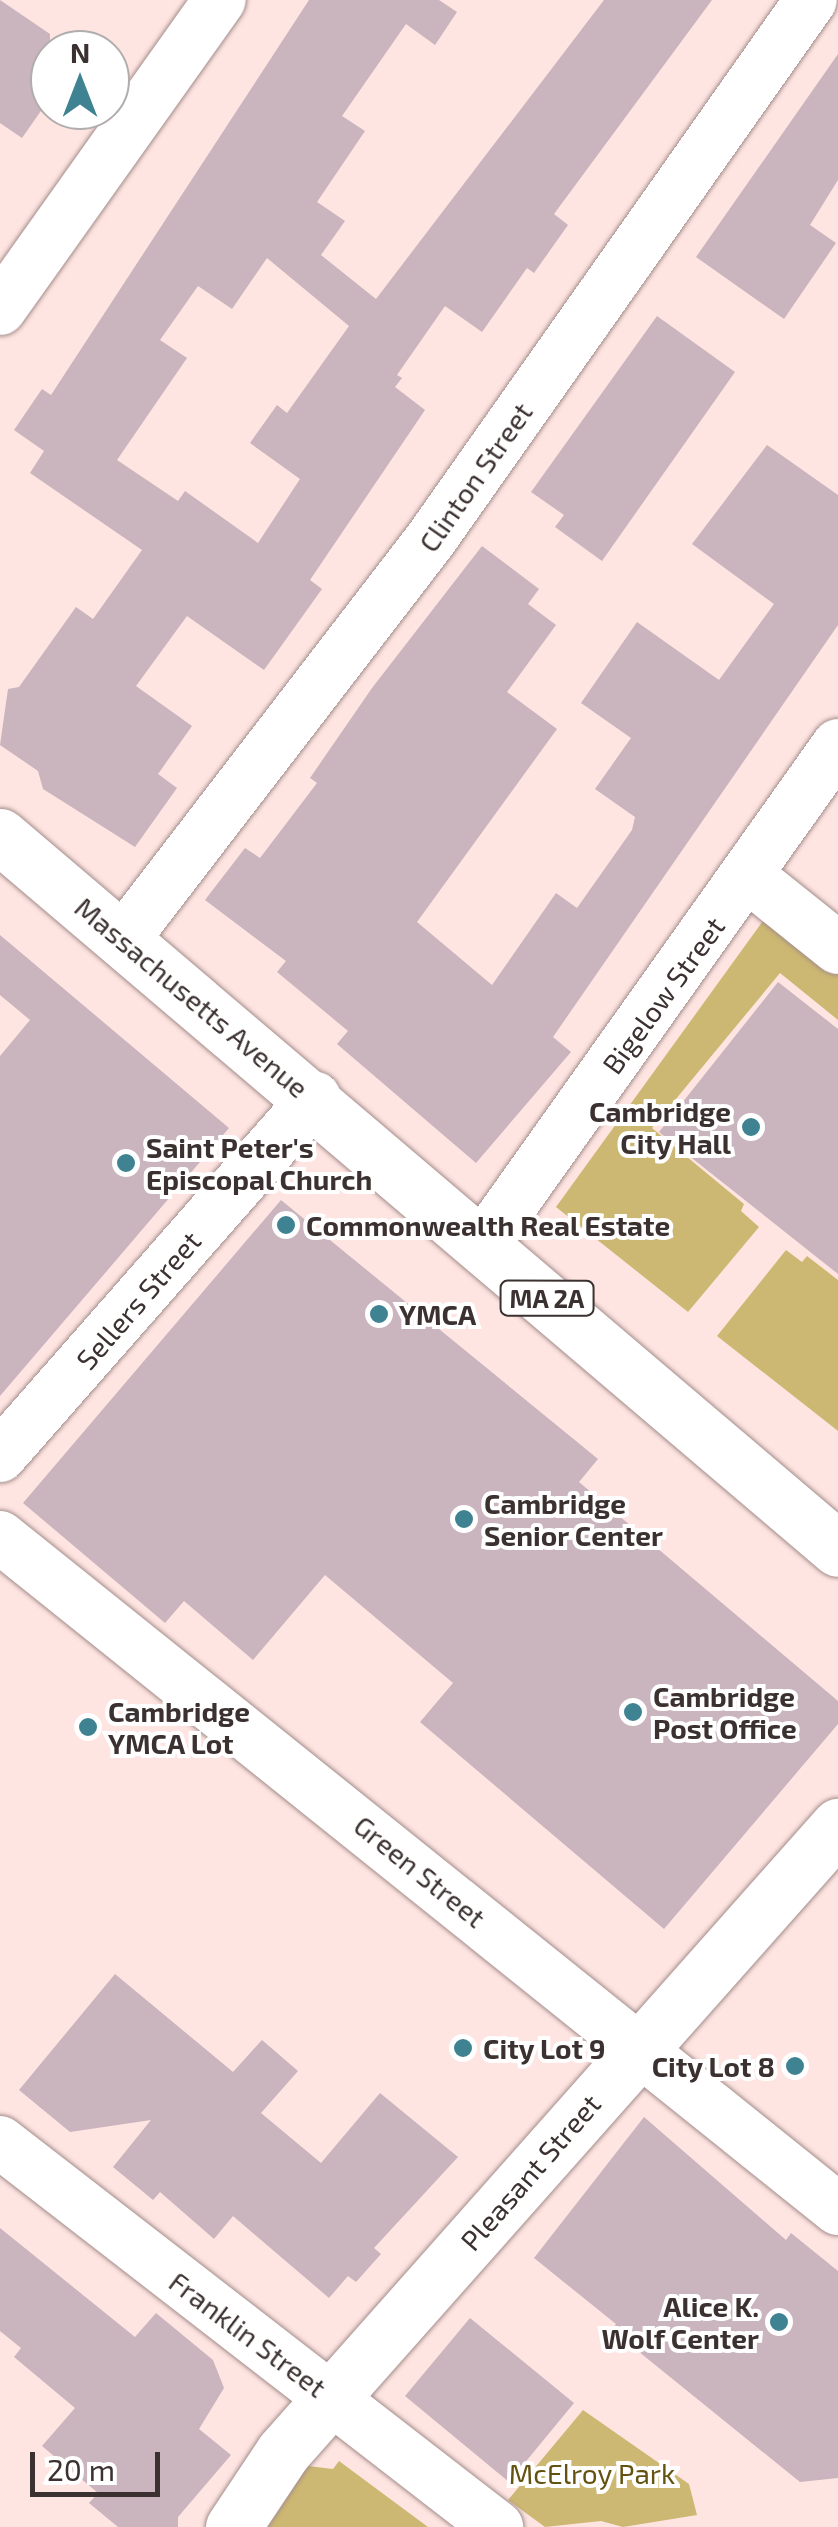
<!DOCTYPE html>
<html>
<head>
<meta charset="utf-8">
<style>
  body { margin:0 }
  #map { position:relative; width:838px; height:2527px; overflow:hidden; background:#fee5e2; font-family:"Exo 2",sans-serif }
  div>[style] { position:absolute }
  .green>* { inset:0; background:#ccb872 }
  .building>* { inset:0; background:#cab4bd }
  .roads { filter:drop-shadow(0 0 2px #a38c8a) drop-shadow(0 0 2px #a38c8a) }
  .minor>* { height:52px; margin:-26px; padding:0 26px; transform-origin:26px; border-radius:26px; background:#fff }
  .secondary>* { height:55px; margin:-27.5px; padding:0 27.5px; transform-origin:27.5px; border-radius:27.5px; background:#fff }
  .primary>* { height:55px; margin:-27.5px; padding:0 27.5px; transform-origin:27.5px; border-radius:27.5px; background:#fff }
  .dots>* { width:28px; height:28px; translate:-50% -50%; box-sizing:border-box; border:5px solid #fff; border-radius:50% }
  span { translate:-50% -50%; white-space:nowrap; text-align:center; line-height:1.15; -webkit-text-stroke:8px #fff; paint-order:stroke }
  .shield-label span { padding:2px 8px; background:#fff; border:2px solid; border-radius:8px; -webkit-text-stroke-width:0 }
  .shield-label { font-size:25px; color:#3b3130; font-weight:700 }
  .street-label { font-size:28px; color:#3b3130 }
  .poi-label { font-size:28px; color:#3b3130; font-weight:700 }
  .right { translate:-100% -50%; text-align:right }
  .left { translate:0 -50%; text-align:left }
  .park-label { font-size:28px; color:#635210 }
  .north { position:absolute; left:30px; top:30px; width:100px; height:100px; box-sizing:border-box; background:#fff; border:2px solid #b1adac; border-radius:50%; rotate:0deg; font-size:28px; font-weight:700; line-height:40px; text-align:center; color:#3b3130 }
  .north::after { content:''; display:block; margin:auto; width:35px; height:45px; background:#3f8392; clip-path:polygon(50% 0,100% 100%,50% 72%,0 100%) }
  .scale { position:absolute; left:30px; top:2452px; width:130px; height:45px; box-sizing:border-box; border:5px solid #3b3130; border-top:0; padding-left:12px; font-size:30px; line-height:35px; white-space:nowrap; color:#3b3130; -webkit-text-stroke:8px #fff; paint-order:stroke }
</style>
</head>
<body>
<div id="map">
  <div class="green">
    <div style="clip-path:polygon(768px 914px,838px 964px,838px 1020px,780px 973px,652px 1128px,744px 1204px,741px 1211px,759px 1227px,688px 1312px,556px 1207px)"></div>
    <div style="clip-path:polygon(786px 1250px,802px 1262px,807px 1256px,838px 1280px,838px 1431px,717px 1336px)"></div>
    <div style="clip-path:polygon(583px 2410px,689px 2484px,697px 2515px,623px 2527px,601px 2521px,545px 2527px,508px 2500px)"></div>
    <div style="clip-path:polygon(339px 2461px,428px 2527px,268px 2527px,308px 2466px,333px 2469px)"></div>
  </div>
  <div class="building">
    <div style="clip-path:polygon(0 0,50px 34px,50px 98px,22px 138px,0 123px)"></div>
    <div style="clip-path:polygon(evenodd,309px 0,439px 0,457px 12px,435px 45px,406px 24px,342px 116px,365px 131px,317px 202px,345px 221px,321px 255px,376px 299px,604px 0,712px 0,554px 214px,568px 225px,534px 273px,527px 268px,482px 332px,445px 306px,397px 375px,402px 378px,395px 387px,425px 410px,310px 580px,322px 589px,264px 670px,187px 616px,136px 686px,192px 726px,158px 774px,177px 788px,135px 847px,43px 789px,38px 771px,0 745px,8px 689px,19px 687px,76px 607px,93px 619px,142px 550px,30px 473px,44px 451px,14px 430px,42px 389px,51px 395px,309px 0,267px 258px,349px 326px,287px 413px,277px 405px,250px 443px,300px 479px,258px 543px,185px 491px,178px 501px,117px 460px,187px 358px,160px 340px,198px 286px,232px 309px,267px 258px)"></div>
    <div style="clip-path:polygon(838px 54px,838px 180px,810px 225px,836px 243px,784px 319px,696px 257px)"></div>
    <div style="clip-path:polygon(657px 316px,735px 372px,602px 561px,555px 527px,564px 515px,531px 492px)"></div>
    <div style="clip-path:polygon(767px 445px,838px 495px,838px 625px,553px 1037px,571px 1052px,476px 1163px,337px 1044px,348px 1031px,277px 972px,286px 961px,205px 900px,245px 848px,260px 858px,317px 783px,310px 778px,372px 688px,482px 546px,539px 589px,528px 604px,556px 625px,507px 692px,557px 729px,417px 922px,492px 985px,556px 893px,577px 908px,632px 830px,635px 817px,595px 789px,631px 738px,581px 703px,637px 622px,719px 680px,774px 604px,692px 544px)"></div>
    <div style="clip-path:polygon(0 935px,229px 1128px,0 1396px,0 1056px,30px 1020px,0 995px)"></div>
    <div style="clip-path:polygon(778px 982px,838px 1029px,838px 1274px,659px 1132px)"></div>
    <div style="clip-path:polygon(281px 1200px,598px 1459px,579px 1482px,838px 1701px,838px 1724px,664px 1929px,420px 1722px,453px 1683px,325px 1575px,253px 1660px,184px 1601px,165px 1623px,23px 1503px)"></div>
    <div style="clip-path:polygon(115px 1974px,233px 2072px,262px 2040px,298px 2071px,261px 2113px,321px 2163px,380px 2093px,458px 2157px,374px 2248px,381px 2254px,356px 2282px,348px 2276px,329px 2298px,233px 2216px,214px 2239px,160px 2192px,153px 2200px,113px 2167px,151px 2120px,70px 2132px,19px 2090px)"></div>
    <div style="clip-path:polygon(644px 2117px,786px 2240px,791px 2233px,838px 2271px,838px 2478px,800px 2482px,612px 2330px,616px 2324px,534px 2258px)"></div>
    <div style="clip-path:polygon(0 2228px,135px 2337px,156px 2313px,213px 2360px,224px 2388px,199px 2429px,231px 2455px,178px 2517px,178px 2527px,118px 2527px,89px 2503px,98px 2493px,42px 2446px,75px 2408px,14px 2357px,21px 2348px,0 2331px)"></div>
    <div style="clip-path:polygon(470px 2318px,574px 2403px,509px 2482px,405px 2396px)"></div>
  </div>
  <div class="roads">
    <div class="minor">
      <div style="left:0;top:309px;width:379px;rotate:-54.6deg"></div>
      <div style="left:748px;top:876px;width:115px;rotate:38.7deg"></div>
      <div style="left:122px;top:941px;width:507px;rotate:-52.45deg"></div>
      <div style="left:431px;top:539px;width:659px;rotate:-54.82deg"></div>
      <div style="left:484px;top:1243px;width:611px;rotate:-54.59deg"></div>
      <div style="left:0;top:1456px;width:477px;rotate:-48.7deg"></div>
      <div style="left:0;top:1537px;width:1074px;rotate:38.73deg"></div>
      <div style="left:0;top:2142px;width:629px;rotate:37.76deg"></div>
    </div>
    <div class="secondary">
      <div style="left:233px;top:2527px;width:90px;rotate:-56.3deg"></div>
      <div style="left:283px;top:2452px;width:837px;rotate:-48.44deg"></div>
    </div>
    <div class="primary">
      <div style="left:0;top:836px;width:1100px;rotate:40.39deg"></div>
    </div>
  </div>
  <div class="dots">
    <div style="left:751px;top:1127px;background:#3f8392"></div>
    <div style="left:126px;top:1163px;background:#3f8392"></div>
    <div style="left:286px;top:1225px;background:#3f8392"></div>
    <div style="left:379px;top:1314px;background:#3f8392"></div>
    <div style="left:464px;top:1519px;background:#3f8392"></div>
    <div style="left:633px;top:1712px;background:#3f8392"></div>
    <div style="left:88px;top:1727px;background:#3f8392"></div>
    <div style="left:463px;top:2048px;background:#3f8392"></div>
    <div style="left:795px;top:2066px;background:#3f8392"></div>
    <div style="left:779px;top:2322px;background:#3f8392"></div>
  </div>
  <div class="shield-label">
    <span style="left:547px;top:1298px">MA 2A</span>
  </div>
  <div class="street-label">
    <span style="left:475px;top:477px;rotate:-55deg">Clinton Street</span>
    <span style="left:663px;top:995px;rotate:-54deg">Bigelow Street</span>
    <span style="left:192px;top:997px;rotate:40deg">Massachusetts Avenue</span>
    <span style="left:138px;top:1300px;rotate:-49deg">Sellers Street</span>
    <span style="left:420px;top:1871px;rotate:39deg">Green Street</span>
    <span style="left:530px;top:2172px;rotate:-49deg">Pleasant Street</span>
    <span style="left:248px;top:2334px;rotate:37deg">Franklin Street</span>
  </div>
  <div class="poi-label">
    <span class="right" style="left:731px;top:1127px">Cambridge<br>City Hall</span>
    <span class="left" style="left:146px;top:1163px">Saint Peter's<br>Episcopal Church</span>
    <span class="left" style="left:306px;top:1225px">Commonwealth Real Estate</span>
    <span class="left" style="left:399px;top:1314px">YMCA</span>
    <span class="left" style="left:484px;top:1519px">Cambridge<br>Senior Center</span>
    <span class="left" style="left:653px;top:1712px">Cambridge<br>Post Office</span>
    <span class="left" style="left:108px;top:1727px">Cambridge<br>YMCA Lot</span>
    <span class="left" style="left:483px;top:2048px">City Lot 9</span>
    <span class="right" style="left:775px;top:2066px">City Lot 8</span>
    <span class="right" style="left:759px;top:2322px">Alice K.<br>Wolf Center</span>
  </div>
  <div class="park-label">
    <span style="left:592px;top:2473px">McElroy Park</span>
  </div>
  <div class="north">N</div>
  <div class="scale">20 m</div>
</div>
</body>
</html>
